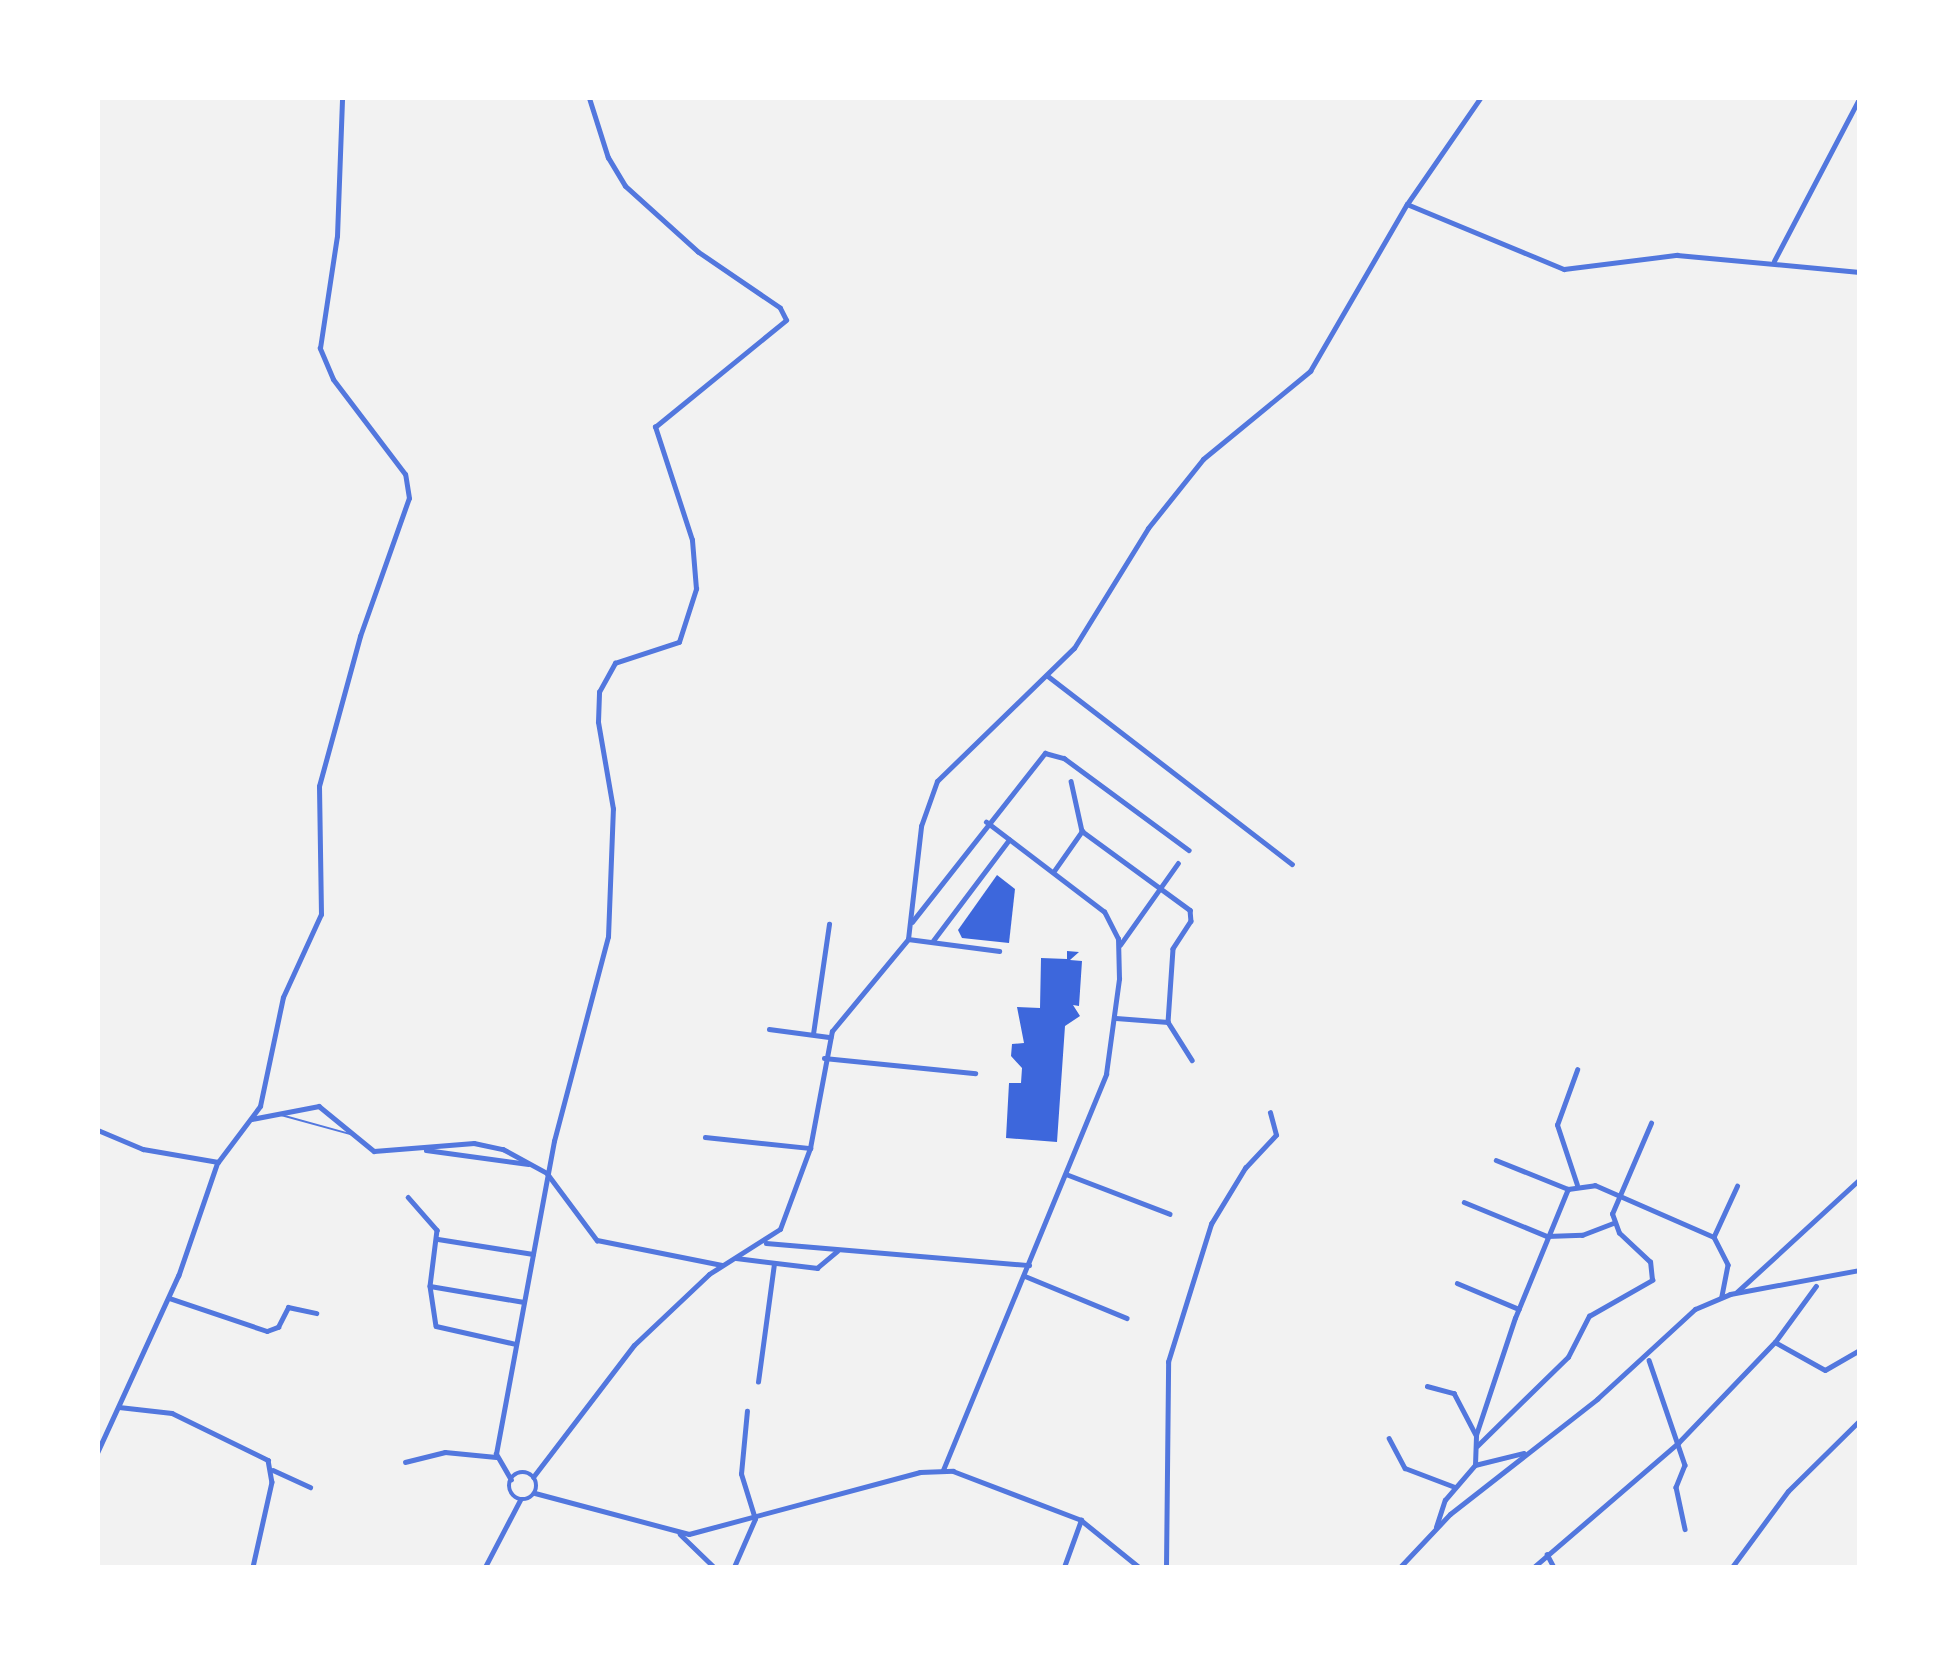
<!DOCTYPE html>
<html>
<head>
<meta charset="utf-8">
<style>
  body { margin:0 }
  #map { position:relative; width:1957px; height:1665px; overflow:hidden; background:#f2f2f2; font-family:Raleway,sans-serif }
  div>[style] { position:absolute }
  .building>* { inset:0; background:#3d67dc }
  .service>* { height:2px; margin:-1px; padding:0 1px; transform-origin:1px; border-radius:1px; background:#5277de }
  .minor>* { height:4.5px; margin:-2.25px; padding:0 2.25px; transform-origin:2.25px; border-radius:2.25px; background:#5277de }
  .minor>.ring { margin:-2.25px; padding:0; box-sizing:content-box; background:none; border:4.5px solid #5277de; border-radius:50% }
  .tertiary>* { height:5px; margin:-2.5px; padding:0 2.5px; transform-origin:2.5px; border-radius:2.5px; background:#5277de }
  span { translate:-50% -50%; white-space:nowrap; text-align:center; line-height:1.15; -webkit-text-stroke:6px #fff; paint-order:stroke }
  .frame { position:absolute; inset:0; border:100px solid #fff; pointer-events:none }
</style>
</head>
<body>
<div id="map">
  <div class="building">
    <div style="clip-path:polygon(997px 875px,1015px 889px,1009px 943px,962px 938px,958px 930px)"></div>
    <div style="clip-path:polygon(1067px 951px,1079px 952px,1070px 960px,1082px 961px,1079px 1006px,1073px 1005px,1080px 1016px,1065px 1026px,1057px 1142px,1006px 1138px,1009px 1083px,1021px 1083px,1022px 1068px,1011px 1056px,1012px 1044px,1024px 1043px,1017px 1007px,1040px 1008px,1041px 958px,1067px 959px)"></div>
  </div>
  <div class="service">
    <div style="left:281px;top:1115px;width:72px;rotate:15.4deg"></div>
  </div>
  <div class="minor">
    <div style="left:1407px;top:204px;width:170px;rotate:22.5deg"></div>
    <div style="left:1564px;top:269px;width:114px;rotate:-7.1deg"></div>
    <div style="left:1677px;top:255px;width:183px;rotate:5.3deg"></div>
    <div style="left:1774px;top:261px;width:183px;rotate:-62.3deg"></div>
    <div style="left:1048px;top:676px;width:308px;rotate:37.6deg"></div>
    <div style="left:1071px;top:781px;width:51px;rotate:77.6deg"></div>
    <div style="left:1082px;top:831px;width:134px;rotate:36.2deg"></div>
    <div style="left:1190px;top:910px;width:11px;rotate:85deg"></div>
    <div style="left:1191px;top:921px;width:33px;rotate:123deg"></div>
    <div style="left:1173px;top:949px;width:73px;rotate:93.9deg"></div>
    <div style="left:1168px;top:1022px;width:45px;rotate:57.7deg"></div>
    <div style="left:1054px;top:871px;width:49px;rotate:-55deg"></div>
    <div style="left:912px;top:922px;width:215px;rotate:-51.8deg"></div>
    <div style="left:1045px;top:753px;width:20px;rotate:15deg"></div>
    <div style="left:1064px;top:758px;width:155px;rotate:36.4deg"></div>
    <div style="left:908px;top:939px;width:92px;rotate:7.5deg"></div>
    <div style="left:932px;top:942px;width:128px;rotate:-53deg"></div>
    <div style="left:1120px;top:945px;width:100px;rotate:-54.7deg"></div>
    <div style="left:1116px;top:1018px;width:52px;rotate:4.4deg"></div>
    <div style="left:769px;top:1029px;width:62px;rotate:7.5deg"></div>
    <div style="left:813px;top:1034px;width:111px;rotate:-81.7deg"></div>
    <div style="left:824px;top:1058px;width:152px;rotate:5.7deg"></div>
    <div style="left:252px;top:1119px;width:68px;rotate:-11deg"></div>
    <div style="left:319px;top:1106px;width:71px;rotate:39.3deg"></div>
    <div style="left:374px;top:1151px;width:100px;rotate:-4.6deg"></div>
    <div style="left:474px;top:1143px;width:30px;rotate:12deg"></div>
    <div style="left:503px;top:1149px;width:50px;rotate:28.6deg"></div>
    <div style="left:547px;top:1173px;width:84px;rotate:53.3deg"></div>
    <div style="left:597px;top:1240px;width:127px;rotate:11.3deg"></div>
    <div style="left:98px;top:1130px;width:49px;rotate:22.9deg"></div>
    <div style="left:143px;top:1149px;width:76px;rotate:9.8deg"></div>
    <div style="left:218px;top:1162px;width:120px;rotate:109deg"></div>
    <div style="left:179px;top:1275px;width:195px;rotate:114.6deg"></div>
    <div style="left:705px;top:1137px;width:106px;rotate:6deg"></div>
    <div style="left:426px;top:1150px;width:103px;rotate:7.8deg"></div>
    <div style="left:1496px;top:1160px;width:78px;rotate:21.9deg"></div>
    <div style="left:1066px;top:1174px;width:111px;rotate:21deg"></div>
    <div style="left:1577px;top:1185px;width:63px;rotate:-108.4deg"></div>
    <div style="left:1557px;top:1125px;width:59px;rotate:-70deg"></div>
    <div style="left:408px;top:1197px;width:44px;rotate:48.7deg"></div>
    <div style="left:437px;top:1230px;width:56px;rotate:97.1deg"></div>
    <div style="left:430px;top:1286px;width:40px;rotate:81.5deg"></div>
    <div style="left:436px;top:1326px;width:82px;rotate:12.7deg"></div>
    <div style="left:1464px;top:1202px;width:90px;rotate:22.3deg"></div>
    <div style="left:1547px;top:1236px;width:35px;rotate:-2deg"></div>
    <div style="left:1582px;top:1235px;width:33px;rotate:-21deg"></div>
    <div style="left:1714px;top:1236px;width:55px;rotate:-65.3deg"></div>
    <div style="left:438px;top:1239px;width:96px;rotate:9deg"></div>
    <div style="left:766px;top:1243px;width:264px;rotate:4.8deg"></div>
    <div style="left:736px;top:1258px;width:82px;rotate:7deg"></div>
    <div style="left:817px;top:1268px;width:26px;rotate:-40deg"></div>
    <div style="left:1025px;top:1276px;width:110px;rotate:22.4deg"></div>
    <div style="left:1457px;top:1283px;width:67px;rotate:22.8deg"></div>
    <div style="left:430px;top:1286px;width:95px;rotate:9.7deg"></div>
    <div style="left:1737px;top:1292px;width:166px;rotate:-42.6deg"></div>
    <div style="left:169px;top:1298px;width:103px;rotate:18.6deg"></div>
    <div style="left:267px;top:1331px;width:12px;rotate:-20deg"></div>
    <div style="left:278px;top:1327px;width:22px;rotate:-63deg"></div>
    <div style="left:288px;top:1307px;width:29px;rotate:12deg"></div>
    <div style="left:1775px;top:1342px;width:57px;rotate:29.2deg"></div>
    <div style="left:1825px;top:1370px;width:39px;rotate:-30deg"></div>
    <div style="left:1649px;top:1360px;width:111px;rotate:71.1deg"></div>
    <div style="left:1685px;top:1465px;width:24px;rotate:112deg"></div>
    <div style="left:1676px;top:1487px;width:43px;rotate:77.9deg"></div>
    <div style="left:758px;top:1382px;width:119px;rotate:-82.3deg"></div>
    <div style="left:1427px;top:1386px;width:28px;rotate:15deg"></div>
    <div style="left:1454px;top:1393px;width:47px;rotate:62.4deg"></div>
    <div style="left:119px;top:1407px;width:53px;rotate:6.5deg"></div>
    <div style="left:172px;top:1413px;width:107px;rotate:26.1deg"></div>
    <div style="left:268px;top:1460px;width:22px;rotate:80deg"></div>
    <div style="left:272px;top:1482px;width:87px;rotate:102.6deg"></div>
    <div style="left:1389px;top:1438px;width:34px;rotate:62deg"></div>
    <div style="left:1405px;top:1468px;width:53px;rotate:20.8deg"></div>
    <div style="left:1477px;top:1446px;width:127px;rotate:-44.4deg"></div>
    <div style="left:1568px;top:1357px;width:46px;rotate:-62.9deg"></div>
    <div style="left:1589px;top:1316px;width:73px;rotate:-29.7deg"></div>
    <div style="left:1652px;top:1280px;width:18px;rotate:-96deg"></div>
    <div style="left:1650px;top:1262px;width:42px;rotate:-136.9deg"></div>
    <div style="left:1619px;top:1233px;width:20px;rotate:-110deg"></div>
    <div style="left:1612px;top:1214px;width:99px;rotate:-66.8deg"></div>
    <div style="left:405px;top:1462px;width:41px;rotate:-14deg"></div>
    <div style="left:445px;top:1452px;width:51px;rotate:5.6deg"></div>
    <div style="left:1475px;top:1465px;width:50px;rotate:-13.8deg"></div>
    <div style="left:273px;top:1470px;width:41px;rotate:24.7deg"></div>
    <div style="left:943px;top:1470px;width:428px;rotate:-67.6deg"></div>
    <div style="left:1106px;top:1074px;width:96px;rotate:-82.2deg"></div>
    <div style="left:1119px;top:979px;width:40px;rotate:-91.4deg"></div>
    <div style="left:1118px;top:939px;width:30px;rotate:-117deg"></div>
    <div style="left:1104px;top:912px;width:148px;rotate:-142.7deg"></div>
    <div class="ring" style="left:509px;top:1472px;width:23.5px;height:23.5px"></div>
    <div style="left:511px;top:1480px;width:30px;rotate:-120deg"></div>
    <div style="left:496px;top:1454px;width:318px;rotate:-79.5deg"></div>
    <div style="left:554px;top:1141px;width:211px;rotate:-75.2deg"></div>
    <div style="left:608px;top:937px;width:128px;rotate:-87.8deg"></div>
    <div style="left:613px;top:809px;width:88px;rotate:-99.8deg"></div>
    <div style="left:598px;top:722px;width:30px;rotate:-88deg"></div>
    <div style="left:599px;top:692px;width:33px;rotate:-61deg"></div>
    <div style="left:615px;top:663px;width:67px;rotate:-18.2deg"></div>
    <div style="left:679px;top:642px;width:56px;rotate:-72.2deg"></div>
    <div style="left:696px;top:589px;width:49px;rotate:-94.7deg"></div>
    <div style="left:692px;top:540px;width:119px;rotate:-108.1deg"></div>
    <div style="left:655px;top:427px;width:169px;rotate:-39.2deg"></div>
    <div style="left:786px;top:320px;width:13px;rotate:-117deg"></div>
    <div style="left:780px;top:308px;width:99px;rotate:-145.7deg"></div>
    <div style="left:698px;top:252px;width:98px;rotate:-137.9deg"></div>
    <div style="left:625px;top:186px;width:33px;rotate:-121deg"></div>
    <div style="left:608px;top:158px;width:63px;rotate:-107.6deg"></div>
    <div style="left:535px;top:1493px;width:159px;rotate:14.9deg"></div>
    <div style="left:689px;top:1534px;width:239px;rotate:-15deg"></div>
    <div style="left:920px;top:1472px;width:33px;rotate:-2deg"></div>
    <div style="left:953px;top:1471px;width:137px;rotate:20.9deg"></div>
    <div style="left:1081px;top:1520px;width:75px;rotate:39deg"></div>
    <div style="left:1436px;top:1527px;width:28px;rotate:-72deg"></div>
    <div style="left:1445px;top:1500px;width:46px;rotate:-49.4deg"></div>
    <div style="left:1475px;top:1465px;width:30px;rotate:-88deg"></div>
    <div style="left:1476px;top:1435px;width:123px;rotate:-71.6deg"></div>
    <div style="left:1515px;top:1318px;width:139px;rotate:-67.7deg"></div>
    <div style="left:1568px;top:1189px;width:27px;rotate:-8deg"></div>
    <div style="left:1595px;top:1185px;width:130px;rotate:23.6deg"></div>
    <div style="left:1714px;top:1237px;width:31px;rotate:63deg"></div>
    <div style="left:1728px;top:1265px;width:32px;rotate:101deg"></div>
    <div style="left:680px;top:1534px;width:47px;rotate:44.1deg"></div>
    <div style="left:1547px;top:1554px;width:15px;rotate:62deg"></div>
    <div style="left:485px;top:1567px;width:76px;rotate:-62.4deg"></div>
    <div style="left:734px;top:1567px;width:52px;rotate:-66.4deg"></div>
    <div style="left:755px;top:1519px;width:47px;rotate:-107.3deg"></div>
    <div style="left:741px;top:1474px;width:63px;rotate:-84.6deg"></div>
    <div style="left:1064px;top:1567px;width:50px;rotate:-70.1deg"></div>
    <div style="left:1166px;top:1567px;width:205px;rotate:-89.4deg"></div>
    <div style="left:1168px;top:1362px;width:145px;rotate:-72.7deg"></div>
    <div style="left:1211px;top:1224px;width:66px;rotate:-58.7deg"></div>
    <div style="left:1245px;top:1168px;width:45px;rotate:-46.8deg"></div>
    <div style="left:1276px;top:1135px;width:23px;rotate:-105deg"></div>
    <div style="left:1534px;top:1567px;width:190px;rotate:-40.7deg"></div>
    <div style="left:1678px;top:1443px;width:140px;rotate:-46.2deg"></div>
    <div style="left:1775px;top:1342px;width:69px;rotate:-53.8deg"></div>
  </div>
  <div class="tertiary">
    <div style="left:218px;top:1162px;width:70px;rotate:-53.1deg"></div>
    <div style="left:260px;top:1106px;width:111px;rotate:-78.1deg"></div>
    <div style="left:283px;top:997px;width:91px;rotate:-65.4deg"></div>
    <div style="left:321px;top:914px;width:128px;rotate:-90.9deg"></div>
    <div style="left:319px;top:786px;width:156px;rotate:-74.7deg"></div>
    <div style="left:360px;top:636px;width:146px;rotate:-70.5deg"></div>
    <div style="left:409px;top:498px;width:24px;rotate:-99deg"></div>
    <div style="left:405px;top:474px;width:119px;rotate:-127.2deg"></div>
    <div style="left:333px;top:379px;width:34px;rotate:-113deg"></div>
    <div style="left:320px;top:348px;width:113px;rotate:-81.4deg"></div>
    <div style="left:337px;top:236px;width:138px;rotate:-87.9deg"></div>
    <div style="left:533px;top:1477px;width:166px;rotate:-52.6deg"></div>
    <div style="left:634px;top:1345px;width:103px;rotate:-43.4deg"></div>
    <div style="left:709px;top:1274px;width:84px;rotate:-32.4deg"></div>
    <div style="left:780px;top:1229px;width:86px;rotate:-69.7deg"></div>
    <div style="left:810px;top:1148px;width:119px;rotate:-79.4deg"></div>
    <div style="left:832px;top:1031px;width:119px;rotate:-50.4deg"></div>
    <div style="left:908px;top:939px;width:114px;rotate:-83.4deg"></div>
    <div style="left:921px;top:826px;width:48px;rotate:-70.4deg"></div>
    <div style="left:937px;top:781px;width:191px;rotate:-44.2deg"></div>
    <div style="left:1074px;top:648px;width:141px;rotate:-58.3deg"></div>
    <div style="left:1148px;top:528px;width:88px;rotate:-51.4deg"></div>
    <div style="left:1203px;top:459px;width:139px;rotate:-39.4deg"></div>
    <div style="left:1310px;top:371px;width:193px;rotate:-59.9deg"></div>
    <div style="left:1407px;top:204px;width:129px;rotate:-55.4deg"></div>
    <div style="left:1400px;top:1567px;width:73px;rotate:-46.7deg"></div>
    <div style="left:1450px;top:1514px;width:187px;rotate:-38deg"></div>
    <div style="left:1597px;top:1399px;width:133px;rotate:-42.6deg"></div>
    <div style="left:1695px;top:1309px;width:38px;rotate:-23deg"></div>
    <div style="left:1730px;top:1294px;width:131px;rotate:-10.5deg"></div>
    <div style="left:1732px;top:1567px;width:94px;rotate:-53.6deg"></div>
    <div style="left:1788px;top:1491px;width:100px;rotate:-44.6deg"></div>
  </div>
  <div class="frame"></div>
</div>
</body>
</html>
